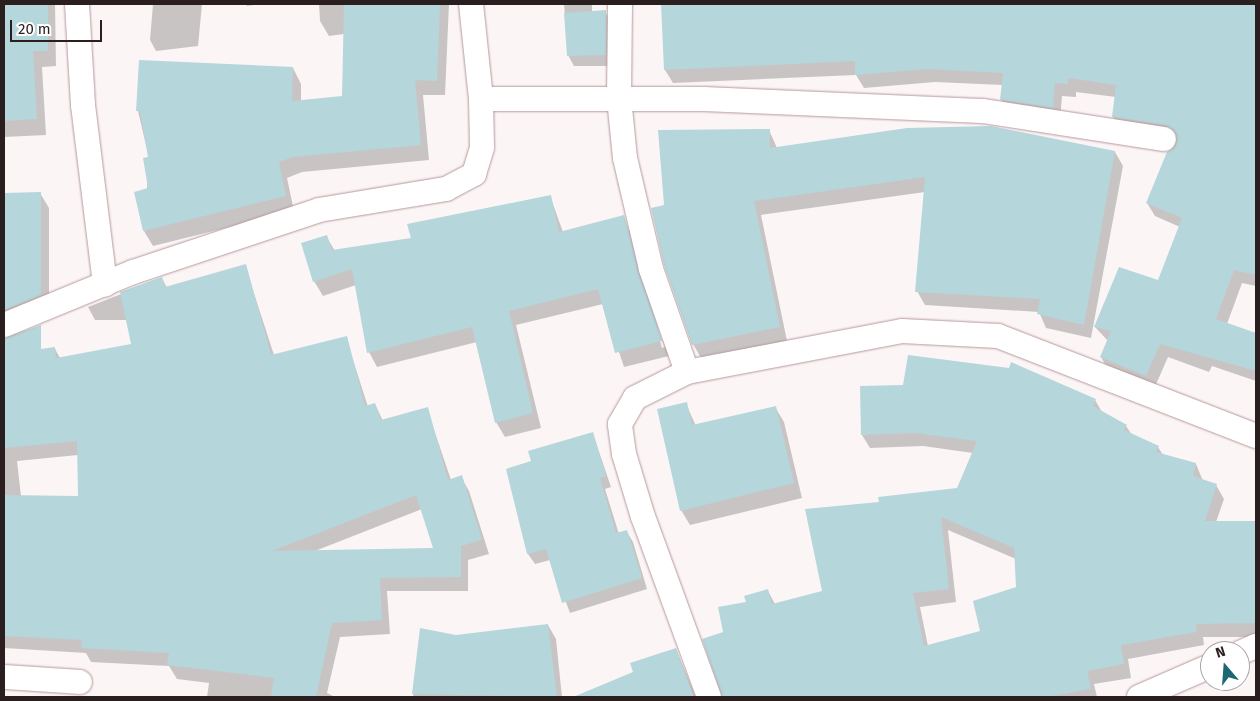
<!DOCTYPE html>
<html>
<head>
<meta charset="utf-8">
<style>
  body { margin:0 }
  #map { position:relative; width:1260px; height:701px; overflow:hidden; background:#fcf5f6; font-family:"Fira Sans",sans-serif }
  div>[style] { position:absolute }
  .shadow>* { inset:0; background:#0003 }
  .building>* { inset:0; background:#b5d6db }
  .roads { filter:drop-shadow(0 0 1px #b6999b) drop-shadow(0 0 1px #b6999b) }
  .street>* { height:24px; margin:-12px; padding:0 12px; transform-origin:12px; border-radius:12px; background:#fff }
  span { translate:-50% -50%; white-space:nowrap; text-align:center; line-height:1.15; -webkit-text-stroke:4.5px #fff; paint-order:stroke }
  .frame { position:absolute; inset:0; border:5px solid #2a1e1f; pointer-events:none }
  .north { position:absolute; left:1200px; top:641px; width:50px; height:50px; box-sizing:border-box; background:#fff; border:1px solid #aaa5a5; border-radius:50%; rotate:342deg; font-size:14px; font-weight:700; line-height:20px; text-align:center; color:#2a1e1f }
  .north::after { content:''; display:block; margin:auto; width:18px; height:22px; background:#1e6873; clip-path:polygon(50% 0,100% 100%,50% 72%,0 100%) }
  .scale { position:absolute; left:10px; top:20px; width:92px; height:22px; box-sizing:border-box; border:2px solid #2a1e1f; border-top:0; padding-left:6px; font-size:15px; line-height:18px; white-space:nowrap; color:#2a1e1f; -webkit-text-stroke:4px #fff; paint-order:stroke }
</style>
</head>
<body>
<div id="map">
  <div class="shadow">
    <div style="clip-path:polygon(4px 4px,55px 4px,56px 66px,42px 67px,46px 135px,4px 137px)"></div>
    <div style="clip-path:polygon(153px 4px,202px 4px,198px 46px,156px 51px,150px 40px)"></div>
    <div style="clip-path:polygon(246px 4px,261px 4px,247px 6px)"></div>
    <div style="clip-path:polygon(319px 4px,449px 4px,445px 95px,423px 95px,429px 160px,302px 172px,287px 178px,294px 211px,153px 246px,144px 231px,149px 158px,138px 111px,293px 68px,301px 84px,301px 101px,343px 97px,344px 34px,329px 36px,320px 21px)"></div>
    <div style="clip-path:polygon(564px 4px,592px 4px,592px 13px,605px 12px,612px 22px,611px 66px,574px 66px,568px 55px)"></div>
    <div style="clip-path:polygon(662px 4px,1256px 4px,1256px 286px,1242px 283px,1227px 324px,1256px 335px,1256px 381px,1212px 366px,1209px 372px,1168px 357px,1154px 389px,1109px 371px,1101px 357px,1108px 341px,1095px 327px,1159px 282px,1180px 227px,1155px 216px,1147px 203px,1176px 139px,1121px 130px,1113px 117px,1116px 97px,1076px 92px,1076px 97px,1062px 96px,1060px 121px,1009px 113px,1001px 99px,1003px 85px,935px 82px,864px 88px,856px 75px,673px 83px,665px 70px)"></div>
    <div style="clip-path:polygon(769px 130px,777px 148px,1115px 152px,1123px 166px,1091px 338px,1046px 328px,1039px 312px,925px 305px,917px 291px,925px 192px,761px 215px,787px 341px,701px 358px,693px 344px,666px 206px)"></div>
    <div style="clip-path:polygon(40px 193px,49px 208px,49px 310px,4px 321px,4px 195px)"></div>
    <div style="clip-path:polygon(evenodd,550px 196px,563px 232px,624px 217px,669px 356px,624px 367px,603px 304px,516px 325px,541px 428px,505px 437px,496px 422px,477px 342px,377px 367px,369px 352px,356px 285px,323px 296px,314px 281px,326px 236px,335px 251px,412px 239px,550px 196px,628px 231px,630px 231px,665px 347px,662px 348px,628px 231px)"></div>
    <div style="clip-path:polygon(evenodd,245px 266px,274px 355px,346px 338px,368px 407px,375px 404px,383px 421px,427px 409px,451px 480px,461px 477px,469px 491px,489px 554px,468px 560px,468px 591px,387px 591px,390px 634px,340px 637px,327px 693px,335px 697px,207px 697px,209px 683px,177px 679px,169px 666px,91px 662px,86px 653px,4px 648px,4px 352px,55px 349px,60px 358px,133px 345px,147px 320px,95px 320px,88px 307px,162px 278px,167px 288px,245px 266px,78px 455px,79px 497px,21px 496px,17px 461px,78px 455px,245px 266px,422px 509px,435px 549px,315px 551px,422px 509px)"></div>
    <div style="clip-path:polygon(evenodd,1095px 400px,1102px 412px,1126px 426px,1132px 435px,1158px 447px,1163px 455px,1196px 464px,1203px 481px,1216px 485px,1224px 499px,1216px 522px,1256px 522px,1256px 637px,1203px 637px,1204px 645px,1128px 659px,1131px 678px,1094px 684px,1097px 697px,721px 697px,724px 633px,748px 603px,768px 591px,775px 604px,823px 592px,880px 504px,957px 489px,973px 453px,923px 446px,870px 448px,862px 435px,1095px 400px,948px 530px,1016px 559px,1018px 588px,982px 632px,928px 646px,920px 607px,956px 602px,948px 530px)"></div>
    <div style="clip-path:polygon(686px 404px,696px 426px,775px 407px,784px 422px,802px 498px,690px 525px,681px 510px)"></div>
    <div style="clip-path:polygon(593px 434px,611px 487px,605px 489px,619px 534px,627px 532px,633px 542px,647px 589px,570px 613px,550px 560px,535px 564px,528px 554px,533px 462px)"></div>
    <div style="clip-path:polygon(548px 625px,556px 639px,562px 697px,413px 697px,422px 630px,456px 636px)"></div>
    <div style="clip-path:polygon(676px 649px,696px 697px,575px 697px,635px 672px)"></div>
  </div>
  <div class="building">
    <div style="clip-path:polygon(4px 4px,48px 4px,48px 51px,33px 51px,37px 119px,4px 121px)"></div>
    <div style="clip-path:polygon(344px 4px,440px 4px,437px 81px,415px 80px,421px 145px,293px 157px,279px 162px,286px 196px,143px 231px,134px 192px,148px 188px,143px 158px,148px 157px,140px 111px,136px 111px,139px 60px,293px 67px,292px 101px,342px 96px)"></div>
    <div style="clip-path:polygon(661px 4px,1256px 4px,1256px 275px,1234px 270px,1216px 319px,1256px 333px,1256px 371px,1160px 344px,1146px 376px,1100px 357px,1111px 331px,1094px 327px,1119px 267px,1158px 280px,1182px 218px,1146px 203px,1167px 152px,1175px 147px,1177px 134px,1166px 125px,1112px 117px,1116px 85px,1069px 78px,1068px 84px,1055px 83px,1053px 108px,1000px 100px,1003px 73px,927px 69px,855px 75px,855px 61px,664px 70px)"></div>
    <div style="clip-path:polygon(606px 10px,606px 55px,567px 56px,564px 13px)"></div>
    <div style="clip-path:polygon(991px 126px,1115px 151px,1084px 325px,1037px 314px,1040px 299px,915px 292px,925px 177px,754px 201px,780px 327px,692px 345px,664px 265px,651px 208px,664px 205px,658px 130px,770px 129px,770px 148px,907px 128px)"></div>
    <div style="clip-path:polygon(41px 192px,41px 295px,4px 310px,4px 193px)"></div>
    <div style="clip-path:polygon(551px 195px,559px 232px,624px 215px,662px 341px,615px 353px,598px 289px,509px 311px,533px 413px,495px 423px,472px 327px,367px 353px,352px 269px,313px 282px,301px 243px,327px 235px,332px 250px,411px 238px,407px 224px)"></div>
    <div style="clip-path:polygon(evenodd,246px 264px,271px 355px,347px 336px,365px 406px,375px 403px,381px 420px,428px 407px,448px 480px,462px 475px,482px 540px,461px 546px,461px 577px,380px 578px,382px 620px,332px 623px,316px 697px,271px 697px,274px 678px,167px 665px,169px 653px,81px 648px,82px 640px,4px 636px,4px 495px,78px 496px,77px 441px,4px 448px,4px 338px,41px 325px,41px 349px,55px 347px,56px 358px,131px 344px,120px 292px,162px 277px,165px 287px,246px 264px,416px 495px,433px 548px,272px 551px,416px 495px)"></div>
    <div style="clip-path:polygon(evenodd,908px 355px,1009px 368px,1011px 362px,1096px 399px,1093px 406px,1127px 425px,1124px 430px,1159px 446px,1156px 452px,1196px 463px,1193px 476px,1217px 484px,1205px 521px,1256px 521px,1256px 623px,1196px 624px,1197px 632px,1121px 645px,1124px 664px,1087px 671px,1091px 689px,1046px 697px,722px 697px,702px 639px,723px 632px,718px 607px,746px 602px,744px 596px,768px 589px,772px 604px,822px 591px,805px 509px,879px 502px,878px 497px,957px 488px,977px 441px,915px 433px,861px 435px,860px 386px,903px 385px,908px 355px,941px 517px,1014px 548px,1016px 587px,973px 601px,980px 631px,924px 646px,913px 593px,949px 589px,941px 517px)"></div>
    <div style="clip-path:polygon(687px 402px,692px 425px,776px 406px,794px 483px,680px 511px,657px 409px)"></div>
    <div style="clip-path:polygon(593px 432px,606px 476px,600px 478px,616px 533px,627px 530px,642px 578px,562px 603px,546px 549px,527px 554px,506px 469px,531px 461px,528px 451px)"></div>
    <div style="clip-path:polygon(548px 624px,557px 697px,412px 694px,420px 628px,456px 635px)"></div>
    <div style="clip-path:polygon(676px 648px,694px 697px,573px 697px,633px 672px,630px 663px)"></div>
  </div>
  <div class="roads">
    <div class="street">
      <div style="left:77px;top:4px;width:101px;rotate:86.6deg"></div>
      <div style="left:83px;top:105px;width:181px;rotate:83deg"></div>
      <div style="left:620px;top:4px;width:94px;rotate:90.6deg"></div>
      <div style="left:619px;top:98px;width:60px;rotate:84.3deg"></div>
      <div style="left:625px;top:158px;width:114px;rotate:76.8deg"></div>
      <div style="left:651px;top:269px;width:109px;rotate:70.7deg"></div>
      <div style="left:481px;top:99px;width:223px"></div>
      <div style="left:704px;top:99px;width:279px;rotate:2.5deg"></div>
      <div style="left:983px;top:111px;width:183px;rotate:8.8deg"></div>
      <div style="left:4px;top:325px;width:139px;rotate:-22.3deg"></div>
      <div style="left:133px;top:272px;width:196px;rotate:-18.4deg"></div>
      <div style="left:319px;top:210px;width:129px;rotate:-9.4deg"></div>
      <div style="left:446px;top:189px;width:32px;rotate:-28deg"></div>
      <div style="left:474px;top:174px;width:28px;rotate:-73deg"></div>
      <div style="left:482px;top:147px;width:48px;rotate:-91.2deg"></div>
      <div style="left:481px;top:99px;width:96px;rotate:-96deg"></div>
      <div style="left:1240px;top:653px;width:17px;rotate:-24deg"></div>
      <div style="left:4px;top:677px;width:76px;rotate:3.8deg"></div>
      <div style="left:709px;top:697px;width:192px;rotate:-110.1deg"></div>
      <div style="left:643px;top:517px;width:66px;rotate:-106.8deg"></div>
      <div style="left:624px;top:454px;width:30px;rotate:-98deg"></div>
      <div style="left:620px;top:424px;width:30px;rotate:-60deg"></div>
      <div style="left:635px;top:398px;width:58px;rotate:-26.6deg"></div>
      <div style="left:687px;top:372px;width:219px;rotate:-10.8deg"></div>
      <div style="left:902px;top:331px;width:96px;rotate:3deg"></div>
      <div style="left:998px;top:336px;width:277px;rotate:21.2deg"></div>
      <div style="left:1139px;top:697px;width:77px;rotate:-23.6deg"></div>
    </div>
  </div>
  <div class="frame"></div>
  <div class="north">N</div>
  <div class="scale">20 m</div>
</div>
</body>
</html>
